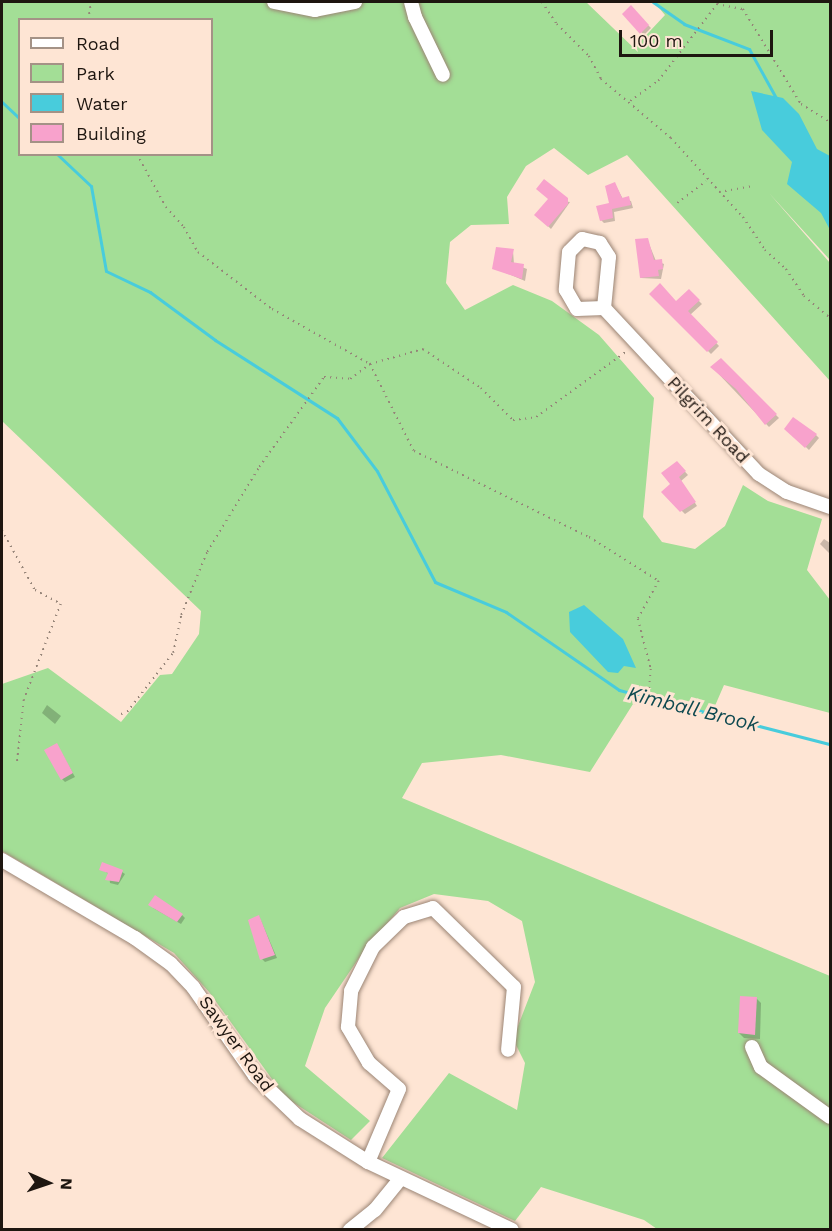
<!DOCTYPE html>
<html>
<head>
<meta charset="utf-8">
<style>
  body { margin:0 }
  #map { position:relative; width:832px; height:1231px; overflow:hidden; background:#fee5d4; font-family:"Work Sans",sans-serif }
  div>[style] { position:absolute }
  .green>* { inset:0; background:#a3de96 }
  .water>* { inset:0; background:#48ccdc }
  .shadow>* { inset:0; background:#0003 }
  .stream>* { height:3px; margin:-1.5px; padding:0 1.5px; transform-origin:1.5px; border-radius:1.5px; background:#48ccdc }
  .building>* { inset:0; background:#f8a2cc }
  .path>* { height:1.5px; margin-top:-0.75px; transform-origin:0; background:repeating-linear-gradient(90deg,#958478 0 1.5px,transparent 0 6px) }
  .roads { filter:drop-shadow(0 0 2px #9b8575) drop-shadow(0 0 2px #9b8575) }
  .minor>* { height:14px; margin:-7px; padding:0 7px; transform-origin:7px; border-radius:7px; background:#fff }
  span { translate:-50% -50%; white-space:nowrap; text-align:center; line-height:1.15; -webkit-text-stroke:6px #fee5d4; paint-order:stroke }
  .street-label { font-size:18px; color:#1e1610 }
  .water-label { font-size:20px; color:#0e4950; font-style:italic }
  .frame { position:absolute; inset:0; border:3px solid #1e1610; pointer-events:none }
  .legend { position:absolute; left:18px; top:18px; width:195px; height:138px; box-sizing:border-box; background:#fee5d4; border:2px solid #a49286; margin:0; padding:8px 10px; list-style:none; font-size:18px; color:#1e1610 }
  .legend li { display:flex; align-items:center; gap:12px; height:30px }
  .legend b { width:30px; border:2px solid #a49286 }
  .north { position:absolute; left:18px; top:1153px; width:60px; height:60px; -webkit-text-stroke:4px #fee5d4; paint-order:stroke; rotate:93deg; font-size:16px; font-weight:700; line-height:24px; text-align:center; color:#1e1610 }
  .north::after { content:''; display:block; margin:auto; width:21px; height:27px; background:#1e1610; clip-path:polygon(50% 0,100% 100%,50% 72%,0 100%) }
  .scale { position:absolute; left:619px; top:30px; width:154px; height:27px; box-sizing:border-box; border:3px solid #1e1610; border-top:0; padding-left:8px; font-size:18px; line-height:21px; white-space:nowrap; color:#1e1610; -webkit-text-stroke:4px #fee5d4; paint-order:stroke }
</style>
</head>
<body>
<div id="map">
  <div class="green">
    <div style="clip-path:polygon(evenodd,2px 2px,586px 2px,638px 52px,636px 46px,665px 15px,654px 2px,830px 2px,830px 260px,769px 193px,830px 263px,830px 381px,627px 155px,588px 175px,554px 148px,526px 166px,507px 197px,509px 224px,471px 225px,450px 242px,446px 283px,465px 310px,513px 285px,552px 301px,599px 335px,654px 398px,643px 517px,662px 542px,695px 549px,725px 526px,743px 485px,768px 501px,822px 519px,807px 570px,830px 600px,830px 713px,724px 685px,711px 715px,633px 704px,590px 772px,501px 755px,422px 763px,402px 798px,830px 976px,830px 1229px,657px 1229px,644px 1220px,541px 1187px,515px 1221px,382px 1158px,449px 1073px,517px 1110px,525px 1063px,513px 1039px,535px 982px,522px 921px,488px 901px,434px 894px,400px 908px,363px 952px,325px 1008px,305px 1066px,370px 1121px,351px 1140px,285px 1097px,209px 992px,174px 953px,2px 851px,2px 684px,48px 668px,121px 722px,160px 675px,172px 674px,199px 634px,201px 611px,2px 421px,2px 2px,20px 20px,212px 20px,212px 154px,20px 154px,20px 20px)"></div>
  </div>
  <div class="water">
    <div style="clip-path:polygon(751px 91px,783px 98px,799px 114px,817px 149px,830px 156px,830px 230px,821px 213px,787px 184px,792px 162px,762px 130px)"></div>
    <div style="clip-path:polygon(584px 605px,623px 639px,636px 668px,624px 666px,618px 673px,608px 672px,570px 632px,569px 612px)"></div>
  </div>
  <div class="shadow">
    <div style="clip-path:polygon(631px 8px,651px 28px,644px 35px,624px 14px)"></div>
    <div style="clip-path:polygon(615px 184px,623px 199px,631px 201px,633px 208px,614px 212px,615px 221px,604px 223px,601px 220px,611px 204px)"></div>
    <div style="clip-path:polygon(549px 199px,570px 202px,551px 229px,536px 215px)"></div>
    <div style="clip-path:polygon(647px 239px,656px 261px,664px 264px,661px 279px,641px 278px)"></div>
    <div style="clip-path:polygon(513px 251px,514px 264px,527px 269px,525px 281px,494px 268px)"></div>
    <div style="clip-path:polygon(689px 291px,702px 304px,690px 315px,719px 346px,711px 354px,651px 294px,676px 303px)"></div>
    <div style="clip-path:polygon(721px 360px,779px 418px,769px 427px,712px 367px)"></div>
    <div style="clip-path:polygon(786px 428px,816px 435px,819px 438px,809px 450px)"></div>
    <div style="clip-path:polygon(677px 463px,688px 475px,681px 481px,697px 506px,685px 514px,663px 492px,673px 484px)"></div>
    <div style="clip-path:polygon(824px 539px,830px 543px,830px 554px,820px 544px)"></div>
    <div style="clip-path:polygon(47px 705px,61px 716px,55px 724px,42px 713px)"></div>
    <div style="clip-path:polygon(59px 748px,75px 777px,65px 782px,62px 779px)"></div>
    <div style="clip-path:polygon(101px 869px,122px 872px,125px 874px,118px 885px,110px 883px,109px 874px)"></div>
    <div style="clip-path:polygon(153px 908px,182px 915px,185px 918px,181px 924px)"></div>
    <div style="clip-path:polygon(259px 916px,277px 958px,265px 962px,262px 959px)"></div>
    <div style="clip-path:polygon(756px 998px,761px 1003px,760px 1039px,744px 1038px,739px 1033px)"></div>
  </div>
  <div class="stream">
    <div style="left:653px;top:2px;width:38px;rotate:35deg"></div>
    <div style="left:684px;top:24px;width:70px;rotate:21deg"></div>
    <div style="left:749px;top:49px;width:56px;rotate:61.1deg"></div>
    <div style="left:2px;top:102px;width:25px;rotate:43deg"></div>
    <div style="left:57px;top:154px;width:47px;rotate:43.3deg"></div>
    <div style="left:91px;top:186px;width:86px;rotate:80deg"></div>
    <div style="left:106px;top:271px;width:49px;rotate:25.5deg"></div>
    <div style="left:150px;top:292px;width:81px;rotate:36.4deg"></div>
    <div style="left:215px;top:340px;width:145px;rotate:32.6deg"></div>
    <div style="left:337px;top:418px;width:66px;rotate:53deg"></div>
    <div style="left:377px;top:471px;width:125px;rotate:62.4deg"></div>
    <div style="left:435px;top:582px;width:77px;rotate:22.9deg"></div>
    <div style="left:506px;top:612px;width:137px;rotate:34.6deg"></div>
    <div style="left:619px;top:690px;width:218px;rotate:14.4deg"></div>
  </div>
  <div class="building">
    <div style="clip-path:polygon(631px 5px,649px 25px,640px 34px,622px 14px)"></div>
    <div style="clip-path:polygon(544px 179px,568px 198px,568px 204px,548px 227px,534px 215px,548px 199px,536px 189px)"></div>
    <div style="clip-path:polygon(615px 182px,622px 198px,629px 196px,631px 205px,612px 209px,613px 218px,600px 221px,596px 206px,609px 203px,605px 186px)"></div>
    <div style="clip-path:polygon(648px 238px,654px 260px,662px 259px,663px 269px,658px 270px,659px 276px,640px 278px,635px 239px)"></div>
    <div style="clip-path:polygon(496px 247px,514px 249px,511px 262px,524px 264px,522px 279px,492px 269px)"></div>
    <div style="clip-path:polygon(660px 283px,676px 301px,689px 289px,700px 300px,688px 311px,718px 342px,707px 352px,649px 294px)"></div>
    <div style="clip-path:polygon(721px 358px,777px 414px,765px 425px,736px 389px,710px 367px)"></div>
    <div style="clip-path:polygon(793px 417px,817px 434px,805px 448px,784px 429px)"></div>
    <div style="clip-path:polygon(677px 461px,686px 471px,679px 477px,696px 502px,680px 512px,661px 492px,670px 484px,661px 473px)"></div>
    <div style="clip-path:polygon(57px 743px,73px 773px,61px 780px,44px 750px)"></div>
    <div style="clip-path:polygon(102px 862px,123px 870px,119px 882px,105px 880px,108px 873px,99px 870px)"></div>
    <div style="clip-path:polygon(155px 895px,183px 914px,177px 922px,148px 905px)"></div>
    <div style="clip-path:polygon(259px 915px,275px 955px,260px 960px,248px 920px)"></div>
    <div style="clip-path:polygon(740px 996px,757px 997px,755px 1035px,738px 1033px)"></div>
  </div>
  <div class="path">
    <div style="left:542px;top:2px;width:27px;rotate:56deg"></div>
    <div style="left:557px;top:24px;width:45px;rotate:45deg"></div>
    <div style="left:589px;top:56px;width:26px;rotate:62deg"></div>
    <div style="left:601px;top:79px;width:92px;rotate:40.1deg"></div>
    <div style="left:671px;top:138px;width:107px;rotate:47.7deg"></div>
    <div style="left:743px;top:217px;width:40px;rotate:56deg"></div>
    <div style="left:765px;top:250px;width:28px;rotate:42deg"></div>
    <div style="left:786px;top:269px;width:32px;rotate:56deg"></div>
    <div style="left:804px;top:296px;width:34px;rotate:40deg"></div>
    <div style="left:88px;top:20px;width:18px;rotate:-81deg"></div>
    <div style="left:630px;top:101px;width:34px;rotate:-36deg"></div>
    <div style="left:658px;top:81px;width:97px;rotate:-52.5deg"></div>
    <div style="left:717px;top:4px;width:26px;rotate:11deg"></div>
    <div style="left:743px;top:9px;width:111px;rotate:58.6deg"></div>
    <div style="left:801px;top:104px;width:34px;rotate:32deg"></div>
    <div style="left:137px;top:154px;width:60px;rotate:61.3deg"></div>
    <div style="left:166px;top:207px;width:27px;rotate:48deg"></div>
    <div style="left:184px;top:227px;width:29px;rotate:61deg"></div>
    <div style="left:198px;top:252px;width:93px;rotate:37.6deg"></div>
    <div style="left:272px;top:309px;width:112px;rotate:29.3deg"></div>
    <div style="left:370px;top:364px;width:97px;rotate:63.2deg"></div>
    <div style="left:414px;top:451px;width:195px;rotate:26.2deg"></div>
    <div style="left:589px;top:537px;width:83px;rotate:32.2deg"></div>
    <div style="left:659px;top:581px;width:43px;rotate:118.9deg"></div>
    <div style="left:638px;top:619px;width:52px;rotate:75.4deg"></div>
    <div style="left:651px;top:669px;width:37px;rotate:95deg"></div>
    <div style="left:719px;top:192px;width:35px;rotate:-10deg"></div>
    <div style="left:677px;top:203px;width:36px;rotate:-37deg"></div>
    <div style="left:2px;top:530px;width:68px;rotate:61.2deg"></div>
    <div style="left:35px;top:590px;width:30px;rotate:28deg"></div>
    <div style="left:61px;top:604px;width:103px;rotate:111.1deg"></div>
    <div style="left:24px;top:700px;width:64px;rotate:96.2deg"></div>
    <div style="left:121px;top:714px;width:6px;rotate:-18deg"></div>
    <div style="left:127px;top:712px;width:75px;rotate:-52.1deg"></div>
    <div style="left:173px;top:653px;width:39px;rotate:-78deg"></div>
    <div style="left:181px;top:615px;width:68px;rotate:-67.6deg"></div>
    <div style="left:207px;top:552px;width:100px;rotate:-58.5deg"></div>
    <div style="left:259px;top:467px;width:111px;rotate:-54.2deg"></div>
    <div style="left:324px;top:377px;width:26px;rotate:4deg"></div>
    <div style="left:350px;top:379px;width:25px;rotate:-37deg"></div>
    <div style="left:370px;top:364px;width:55px;rotate:-15.8deg"></div>
    <div style="left:423px;top:349px;width:70px;rotate:33.9deg"></div>
    <div style="left:481px;top:388px;width:45px;rotate:45deg"></div>
    <div style="left:513px;top:420px;width:23px;rotate:-7deg"></div>
    <div style="left:536px;top:417px;width:112px;rotate:-36deg"></div>
  </div>
  <div class="roads">
    <div class="minor">
      <div style="left:274px;top:2px;width:42px;rotate:11deg"></div>
      <div style="left:315px;top:10px;width:41px;rotate:-11.3deg"></div>
      <div style="left:411px;top:2px;width:16px;rotate:75deg"></div>
      <div style="left:415px;top:17px;width:64px;rotate:64.2deg"></div>
      <div style="left:604px;top:308px;width:51px;rotate:-84.4deg"></div>
      <div style="left:609px;top:257px;width:17px;rotate:-123deg"></div>
      <div style="left:600px;top:243px;width:18px;rotate:-167deg"></div>
      <div style="left:582px;top:239px;width:18px;rotate:135deg"></div>
      <div style="left:569px;top:252px;width:38px;rotate:95deg"></div>
      <div style="left:566px;top:290px;width:22px;rotate:60deg"></div>
      <div style="left:577px;top:309px;width:27px;rotate:-2deg"></div>
      <div style="left:604px;top:308px;width:227px;rotate:47deg"></div>
      <div style="left:759px;top:474px;width:33px;rotate:33deg"></div>
      <div style="left:787px;top:492px;width:46px;rotate:19.2deg"></div>
      <div style="left:2px;top:860px;width:154px;rotate:30.4deg"></div>
      <div style="left:135px;top:938px;width:44px;rotate:35.8deg"></div>
      <div style="left:171px;top:964px;width:32px;rotate:46deg"></div>
      <div style="left:193px;top:987px;width:108px;rotate:55.1deg"></div>
      <div style="left:255px;top:1076px;width:62px;rotate:43.7deg"></div>
      <div style="left:300px;top:1119px;width:80px;rotate:32.3deg"></div>
      <div style="left:368px;top:1162px;width:159px;rotate:25.3deg"></div>
      <div style="left:752px;top:1047px;width:22px;rotate:66deg"></div>
      <div style="left:761px;top:1067px;width:85px;rotate:35.9deg"></div>
      <div style="left:368px;top:1162px;width:79px;rotate:-67deg"></div>
      <div style="left:399px;top:1089px;width:40px;rotate:-139deg"></div>
      <div style="left:369px;top:1063px;width:42px;rotate:-120.3deg"></div>
      <div style="left:348px;top:1027px;width:36px;rotate:-85deg"></div>
      <div style="left:351px;top:991px;width:49px;rotate:-63.4deg"></div>
      <div style="left:373px;top:947px;width:43px;rotate:-44.1deg"></div>
      <div style="left:404px;top:917px;width:30px;rotate:-17deg"></div>
      <div style="left:433px;top:908px;width:113px;rotate:44.3deg"></div>
      <div style="left:514px;top:987px;width:63px;rotate:95.4deg"></div>
      <div style="left:350px;top:1230px;width:32px;rotate:-39deg"></div>
      <div style="left:375px;top:1210px;width:41px;rotate:-50.9deg"></div>
    </div>
  </div>
  <div class="street-label">
    <span style="left:708px;top:420px;rotate:47deg">Pilgrim Road</span>
    <span style="left:236px;top:1044px;rotate:54deg">Sawyer Road</span>
  </div>
  <div class="water-label">
    <span style="left:693px;top:709px;rotate:14deg">Kimball Brook</span>
  </div>
  <div class="frame"></div>
  <ul class="legend">
  <li><b style="height:8px;background:#fff"></b>Road</li>
  <li><b style="height:16px;background:#a3de96"></b>Park</li>
  <li><b style="height:16px;background:#48ccdc"></b>Water</li>
  <li><b style="height:16px;background:#f8a2cc"></b>Building</li>
  </ul>
  <div class="north">N</div>
  <div class="scale">100 m</div>
</div>
</body>
</html>
